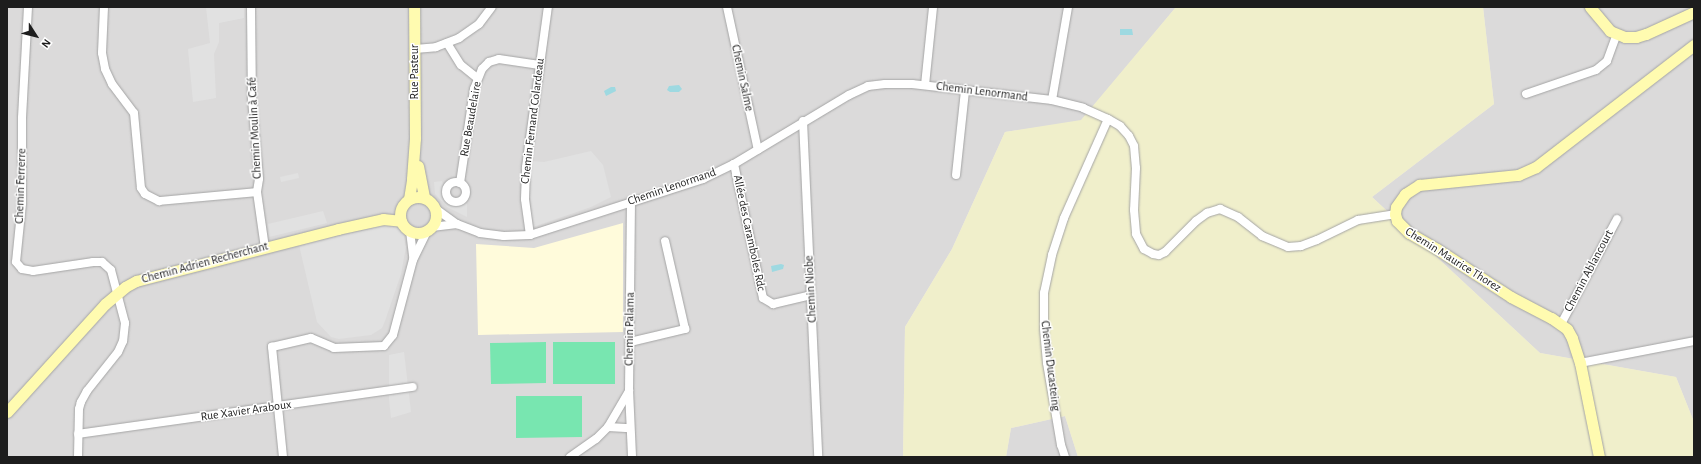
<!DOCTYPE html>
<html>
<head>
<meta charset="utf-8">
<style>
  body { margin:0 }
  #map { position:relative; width:1701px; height:464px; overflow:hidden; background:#efe9e2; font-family:"Alegreya Sans",sans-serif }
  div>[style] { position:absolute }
  .residential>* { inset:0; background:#dbdada }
  .education>* { inset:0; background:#fffbdb }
  .farmland>* { inset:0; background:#f0efcb }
  .pitch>* { inset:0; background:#78e6b0 }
  .parking>* { inset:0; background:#e1e1e1 }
  .water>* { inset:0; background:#9ed9e1 }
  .roads { filter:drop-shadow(0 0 1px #a4a4a4) drop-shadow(0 0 1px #a4a4a4) }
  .minor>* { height:8px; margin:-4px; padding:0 4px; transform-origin:4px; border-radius:4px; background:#fff }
  .minor>.ring { margin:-4px; padding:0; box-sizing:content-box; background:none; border:8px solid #fff; border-radius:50% }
  .secondary>* { height:11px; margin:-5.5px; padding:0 5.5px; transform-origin:5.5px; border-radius:5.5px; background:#fffbb0 }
  .secondary>.ring { margin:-5.5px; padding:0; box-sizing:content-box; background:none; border:11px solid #fffbb0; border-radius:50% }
  span { translate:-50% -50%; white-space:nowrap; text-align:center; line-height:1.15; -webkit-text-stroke:3px #fff; paint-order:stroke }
  .street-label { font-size:12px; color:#1d1d1d }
  .frame { position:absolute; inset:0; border:8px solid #1d1d1d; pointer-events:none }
  .north { position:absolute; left:16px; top:16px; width:40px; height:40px; -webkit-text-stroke:3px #fff; paint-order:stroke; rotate:126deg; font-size:11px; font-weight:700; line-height:16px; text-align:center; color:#1d1d1d }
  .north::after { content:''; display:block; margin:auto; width:14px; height:18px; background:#1d1d1d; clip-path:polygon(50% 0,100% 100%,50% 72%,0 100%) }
</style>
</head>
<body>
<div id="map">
  <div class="residential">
    <div style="clip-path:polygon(7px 7px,1176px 7px,1081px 121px,1005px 132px,952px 249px,905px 327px,903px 457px,7px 457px)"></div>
    <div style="clip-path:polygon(1483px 7px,1694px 7px,1694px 422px,1676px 377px,1540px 353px,1372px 197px,1494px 104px)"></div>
    <div style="clip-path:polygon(1065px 416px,1078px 457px,1006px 457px,1011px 428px)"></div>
  </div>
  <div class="education">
    <div style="clip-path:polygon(623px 223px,623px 332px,478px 335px,476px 244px,534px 248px)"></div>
  </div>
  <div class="farmland">
    <div style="clip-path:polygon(1176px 7px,1483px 7px,1494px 104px,1372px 197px,1540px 353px,1676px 377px,1694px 422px,1694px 457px,1078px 457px,1065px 416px,1011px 428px,1006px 457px,903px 457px,905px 327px,952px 249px,1005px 132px,1081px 120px)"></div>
  </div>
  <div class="pitch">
    <div style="clip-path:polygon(546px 342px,546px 383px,491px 384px,490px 343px)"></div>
    <div style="clip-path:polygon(553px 342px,615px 342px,615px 384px,553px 384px)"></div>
    <div style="clip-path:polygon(516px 396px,582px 396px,582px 437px,516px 438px)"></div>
  </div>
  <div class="parking">
    <div style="clip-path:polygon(206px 7px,244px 7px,244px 18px,219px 23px,219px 42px,214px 54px,216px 98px,193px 102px,188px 49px,210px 43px)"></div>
    <div style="clip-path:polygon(591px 151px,603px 165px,611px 197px,591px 207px,533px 227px,529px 186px,532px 161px,544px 162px)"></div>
    <div style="clip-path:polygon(298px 173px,299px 178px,281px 182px,280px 177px)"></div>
    <div style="clip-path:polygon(442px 181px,450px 200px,456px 201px,462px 199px,467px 204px,467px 217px,447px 207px,435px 194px,434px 182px)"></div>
    <div style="clip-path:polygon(323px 211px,327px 223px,269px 237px,268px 224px)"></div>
    <div style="clip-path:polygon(387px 218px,402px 226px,406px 247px,401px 274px,385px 321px,382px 328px,371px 335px,339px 339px,331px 337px,317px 322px,299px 245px,373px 228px)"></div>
    <div style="clip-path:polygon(404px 352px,411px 412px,391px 418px,389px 399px,389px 355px)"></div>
  </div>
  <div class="water">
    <div style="clip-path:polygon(1120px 29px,1132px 29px,1133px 35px,1120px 35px)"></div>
    <div style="clip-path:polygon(679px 85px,682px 89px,679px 92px,670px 92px,667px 90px,669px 86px)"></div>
    <div style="clip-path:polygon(611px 87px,615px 87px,616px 91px,606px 96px,604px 91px)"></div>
    <div style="clip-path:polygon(781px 264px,784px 265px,783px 269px,772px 272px,771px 266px)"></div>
  </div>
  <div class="roads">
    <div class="minor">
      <div style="left:28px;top:7px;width:111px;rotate:93.1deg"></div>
      <div style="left:22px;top:118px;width:85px;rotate:90deg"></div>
      <div style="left:22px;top:203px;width:59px;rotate:95.8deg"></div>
      <div style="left:16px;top:262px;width:9px;rotate:49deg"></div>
      <div style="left:22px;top:269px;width:11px;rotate:10deg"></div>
      <div style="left:33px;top:271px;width:61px;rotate:-8.5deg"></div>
      <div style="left:93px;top:262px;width:9px"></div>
      <div style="left:102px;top:262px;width:12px;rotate:42deg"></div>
      <div style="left:111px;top:270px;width:55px;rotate:75.2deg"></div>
      <div style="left:125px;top:323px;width:18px;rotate:96deg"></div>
      <div style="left:123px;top:341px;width:12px;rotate:114deg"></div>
      <div style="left:118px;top:352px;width:50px;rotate:128.5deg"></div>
      <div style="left:87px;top:391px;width:13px;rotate:119deg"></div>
      <div style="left:81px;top:402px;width:7px;rotate:106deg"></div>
      <div style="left:79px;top:409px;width:48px;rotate:91.2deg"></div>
      <div style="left:104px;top:7px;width:46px;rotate:92.5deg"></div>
      <div style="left:102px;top:53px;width:16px;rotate:79deg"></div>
      <div style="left:105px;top:69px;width:17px;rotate:65deg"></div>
      <div style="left:112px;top:84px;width:36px;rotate:53deg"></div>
      <div style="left:134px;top:113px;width:75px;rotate:84.7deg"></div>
      <div style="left:141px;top:188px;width:7px;rotate:56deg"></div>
      <div style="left:145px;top:194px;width:16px;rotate:27deg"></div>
      <div style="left:159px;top:201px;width:98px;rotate:-5.2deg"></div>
      <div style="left:251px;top:7px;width:92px;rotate:89.4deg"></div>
      <div style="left:252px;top:99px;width:80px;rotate:85deg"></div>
      <div style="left:259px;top:179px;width:13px;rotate:99deg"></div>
      <div style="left:257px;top:192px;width:57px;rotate:81.9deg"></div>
      <div style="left:727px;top:7px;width:146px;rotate:77.8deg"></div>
      <div style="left:447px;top:43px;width:26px;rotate:58deg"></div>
      <div style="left:461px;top:65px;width:21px;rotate:39deg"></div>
      <div style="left:415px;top:49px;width:21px;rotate:-5deg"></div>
      <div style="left:436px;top:47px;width:25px;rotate:-21deg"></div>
      <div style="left:459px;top:38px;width:24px;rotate:-35deg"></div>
      <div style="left:479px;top:24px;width:21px;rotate:-53deg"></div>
      <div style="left:925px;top:85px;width:78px;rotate:-84.1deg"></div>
      <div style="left:1526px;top:94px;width:74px;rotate:-18.9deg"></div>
      <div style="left:1596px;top:70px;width:14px;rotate:-39deg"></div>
      <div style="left:1607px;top:61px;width:29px;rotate:-70deg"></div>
      <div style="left:1052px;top:100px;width:94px;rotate:-80.2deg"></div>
      <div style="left:803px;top:121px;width:336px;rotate:87.4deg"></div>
      <div style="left:734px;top:164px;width:137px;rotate:77.8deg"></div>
      <div style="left:763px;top:298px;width:12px;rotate:31deg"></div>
      <div style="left:773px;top:304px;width:39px;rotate:-13deg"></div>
      <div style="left:956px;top:175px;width:84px;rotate:-83.9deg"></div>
      <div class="ring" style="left:446px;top:182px;width:12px;height:12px"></div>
      <div style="left:460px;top:183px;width:95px;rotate:-81.5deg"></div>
      <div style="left:474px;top:89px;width:22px;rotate:-68deg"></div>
      <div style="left:482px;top:69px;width:10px;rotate:-45deg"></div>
      <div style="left:489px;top:62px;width:10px;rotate:-17deg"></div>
      <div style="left:499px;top:59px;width:41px;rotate:8.3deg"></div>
      <div style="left:631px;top:201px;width:189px;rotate:90.6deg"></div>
      <div style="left:629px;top:390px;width:67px;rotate:87.4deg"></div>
      <div style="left:436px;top:209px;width:26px;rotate:36deg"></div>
      <div style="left:457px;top:224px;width:25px;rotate:21deg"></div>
      <div style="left:480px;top:233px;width:24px;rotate:7deg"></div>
      <div style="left:504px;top:236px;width:26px;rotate:-2deg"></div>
      <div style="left:530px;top:235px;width:182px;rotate:-17.9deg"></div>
      <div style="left:703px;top:179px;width:34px;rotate:-26deg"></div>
      <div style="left:734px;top:164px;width:134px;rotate:-31deg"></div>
      <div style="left:849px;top:95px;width:21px;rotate:-25deg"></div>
      <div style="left:868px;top:86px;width:17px;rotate:-7deg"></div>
      <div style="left:885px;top:84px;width:27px"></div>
      <div style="left:912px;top:84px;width:141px;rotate:6.5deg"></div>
      <div style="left:1052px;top:100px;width:32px;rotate:14deg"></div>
      <div style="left:1083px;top:108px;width:27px;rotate:24deg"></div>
      <div style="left:1108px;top:119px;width:14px;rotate:30deg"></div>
      <div style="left:1120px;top:126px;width:13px;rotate:48deg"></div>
      <div style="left:1129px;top:136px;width:11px;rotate:63deg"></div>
      <div style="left:1134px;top:146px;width:22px;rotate:85deg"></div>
      <div style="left:1136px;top:168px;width:42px;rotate:92.7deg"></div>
      <div style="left:1134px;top:210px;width:24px;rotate:85deg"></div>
      <div style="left:1136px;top:234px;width:17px;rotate:62deg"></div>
      <div style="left:1144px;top:249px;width:10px;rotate:29deg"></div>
      <div style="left:1153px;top:254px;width:6px;rotate:9deg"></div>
      <div style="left:1159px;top:255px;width:7px;rotate:-27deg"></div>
      <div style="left:1165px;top:252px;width:44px;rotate:-45deg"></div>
      <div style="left:1196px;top:221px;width:14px;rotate:-36deg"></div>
      <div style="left:1207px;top:213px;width:14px;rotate:-17deg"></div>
      <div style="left:1220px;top:209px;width:20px;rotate:24deg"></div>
      <div style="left:1238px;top:217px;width:31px;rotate:38deg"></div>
      <div style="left:1262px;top:236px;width:28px;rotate:23deg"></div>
      <div style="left:1288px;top:247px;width:13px;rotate:-4deg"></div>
      <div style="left:1301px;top:246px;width:17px;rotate:-21deg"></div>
      <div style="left:1317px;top:240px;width:46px;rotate:-26deg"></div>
      <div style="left:1358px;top:220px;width:37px;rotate:-9deg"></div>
      <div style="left:432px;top:227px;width:25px;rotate:-7deg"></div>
      <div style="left:410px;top:231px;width:26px;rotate:83deg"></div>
      <div style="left:530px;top:235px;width:36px;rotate:-98deg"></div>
      <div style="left:525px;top:199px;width:32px;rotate:-88deg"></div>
      <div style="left:526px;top:167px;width:162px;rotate:-82.2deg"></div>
      <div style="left:1561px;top:324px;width:119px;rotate:-61.9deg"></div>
      <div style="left:630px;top:342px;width:57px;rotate:-13.3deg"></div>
      <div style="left:685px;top:329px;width:90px;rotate:-102.8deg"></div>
      <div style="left:1580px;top:363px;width:116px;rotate:-10.9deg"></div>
      <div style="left:608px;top:427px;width:22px;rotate:3deg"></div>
      <div style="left:78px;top:434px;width:338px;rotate:-8deg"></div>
      <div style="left:283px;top:457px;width:111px;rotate:-95.7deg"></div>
      <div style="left:272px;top:347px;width:40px;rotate:-13deg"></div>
      <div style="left:311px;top:338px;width:25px;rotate:23deg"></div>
      <div style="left:334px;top:348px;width:50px;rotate:-2.3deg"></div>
      <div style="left:384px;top:346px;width:14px;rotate:-51deg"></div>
      <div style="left:393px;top:335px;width:78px;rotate:-75.1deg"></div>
      <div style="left:413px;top:260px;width:32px;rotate:-64deg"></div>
      <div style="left:570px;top:457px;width:32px;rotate:-35deg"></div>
      <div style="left:596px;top:439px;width:17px;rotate:-45deg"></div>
      <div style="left:608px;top:427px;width:42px;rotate:-59.7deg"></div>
      <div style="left:1065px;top:457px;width:13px;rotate:-108deg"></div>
      <div style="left:1061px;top:445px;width:83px;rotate:-99.7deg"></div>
      <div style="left:1047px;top:363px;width:35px;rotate:-95deg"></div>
      <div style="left:1044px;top:328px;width:35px;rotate:-90deg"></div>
      <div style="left:1044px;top:293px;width:39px;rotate:-78deg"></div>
      <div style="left:1052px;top:255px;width:39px;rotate:-72deg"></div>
      <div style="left:1064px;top:218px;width:108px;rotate:-66deg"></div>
    </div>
    <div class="secondary">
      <div style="left:1590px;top:7px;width:31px;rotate:50deg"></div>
      <div style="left:1610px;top:31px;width:16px;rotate:22deg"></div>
      <div style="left:1625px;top:37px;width:11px"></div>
      <div style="left:1636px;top:37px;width:10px;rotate:-17deg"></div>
      <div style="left:1646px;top:34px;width:53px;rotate:-24.6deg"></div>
      <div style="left:418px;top:166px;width:32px;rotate:79deg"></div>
      <div class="ring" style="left:400px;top:197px;width:25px;height:25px"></div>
      <div style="left:409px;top:199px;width:20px;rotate:-81deg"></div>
      <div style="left:412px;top:179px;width:41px;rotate:-85.8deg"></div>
      <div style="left:415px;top:138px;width:131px;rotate:-90.4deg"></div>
      <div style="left:7px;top:412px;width:146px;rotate:-47.8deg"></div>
      <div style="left:105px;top:304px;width:26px;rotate:-40deg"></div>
      <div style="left:125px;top:287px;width:13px;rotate:-29deg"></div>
      <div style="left:136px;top:281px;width:209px;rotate:-14.4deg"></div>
      <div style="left:338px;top:229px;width:46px;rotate:-12.5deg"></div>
      <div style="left:383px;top:219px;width:18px;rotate:6deg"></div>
      <div style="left:1599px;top:457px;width:96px;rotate:-101.4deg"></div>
      <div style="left:1580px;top:363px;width:26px;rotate:-108deg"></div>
      <div style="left:1572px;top:338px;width:10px;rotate:-119deg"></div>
      <div style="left:1567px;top:329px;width:19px;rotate:-145deg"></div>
      <div style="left:1551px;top:318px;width:45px;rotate:-152.3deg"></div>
      <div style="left:1511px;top:297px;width:88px;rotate:-147deg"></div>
      <div style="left:1437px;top:249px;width:32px;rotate:-150deg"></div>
      <div style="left:1409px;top:233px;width:17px;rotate:-135deg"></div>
      <div style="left:1397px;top:221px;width:7px;rotate:-106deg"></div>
      <div style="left:1395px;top:214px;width:7px;rotate:-82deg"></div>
      <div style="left:1396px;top:207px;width:16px;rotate:-55deg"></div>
      <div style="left:1405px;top:194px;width:17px;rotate:-33deg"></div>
      <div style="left:1419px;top:185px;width:100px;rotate:-5.8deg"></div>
      <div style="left:1518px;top:175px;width:20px;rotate:-24deg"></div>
      <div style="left:1536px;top:167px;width:200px;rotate:-37.7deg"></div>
    </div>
  </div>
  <div class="street-label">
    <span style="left:415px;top:72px;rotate:-90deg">Rue Pasteur</span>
    <span style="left:742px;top:78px;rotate:78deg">Chemin Salme</span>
    <span style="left:982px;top:92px;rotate:7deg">Chemin Lenormand</span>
    <span style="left:471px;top:119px;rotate:-80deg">Rue Beaudelaire</span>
    <span style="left:533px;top:121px;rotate:-83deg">Chemin Fernand Colardeau</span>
    <span style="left:255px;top:128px;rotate:-93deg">Chemin Moulin à Café</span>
    <span style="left:21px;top:186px;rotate:-88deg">Chemin Ferrerre</span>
    <span style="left:672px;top:187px;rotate:-19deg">Chemin Lenormand</span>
    <span style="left:749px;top:233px;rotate:78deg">Allée des Caramboles Rdc</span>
    <span style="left:1453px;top:260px;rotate:32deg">Chemin Maurice Thorez</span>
    <span style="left:205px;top:263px;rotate:-15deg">Chemin Adrien Recherchant</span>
    <span style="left:1589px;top:271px;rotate:-62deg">Chemin Ablancourt</span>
    <span style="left:811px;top:289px;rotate:-93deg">Chemin Niobe</span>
    <span style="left:630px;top:329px;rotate:-89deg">Chemin Palama</span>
    <span style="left:1050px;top:366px;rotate:83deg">Chemin Ducasteing</span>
    <span style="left:246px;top:411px;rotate:-8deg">Rue Xavier Araboux</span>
  </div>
  <div class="frame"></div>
  <div class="north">N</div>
</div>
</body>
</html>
